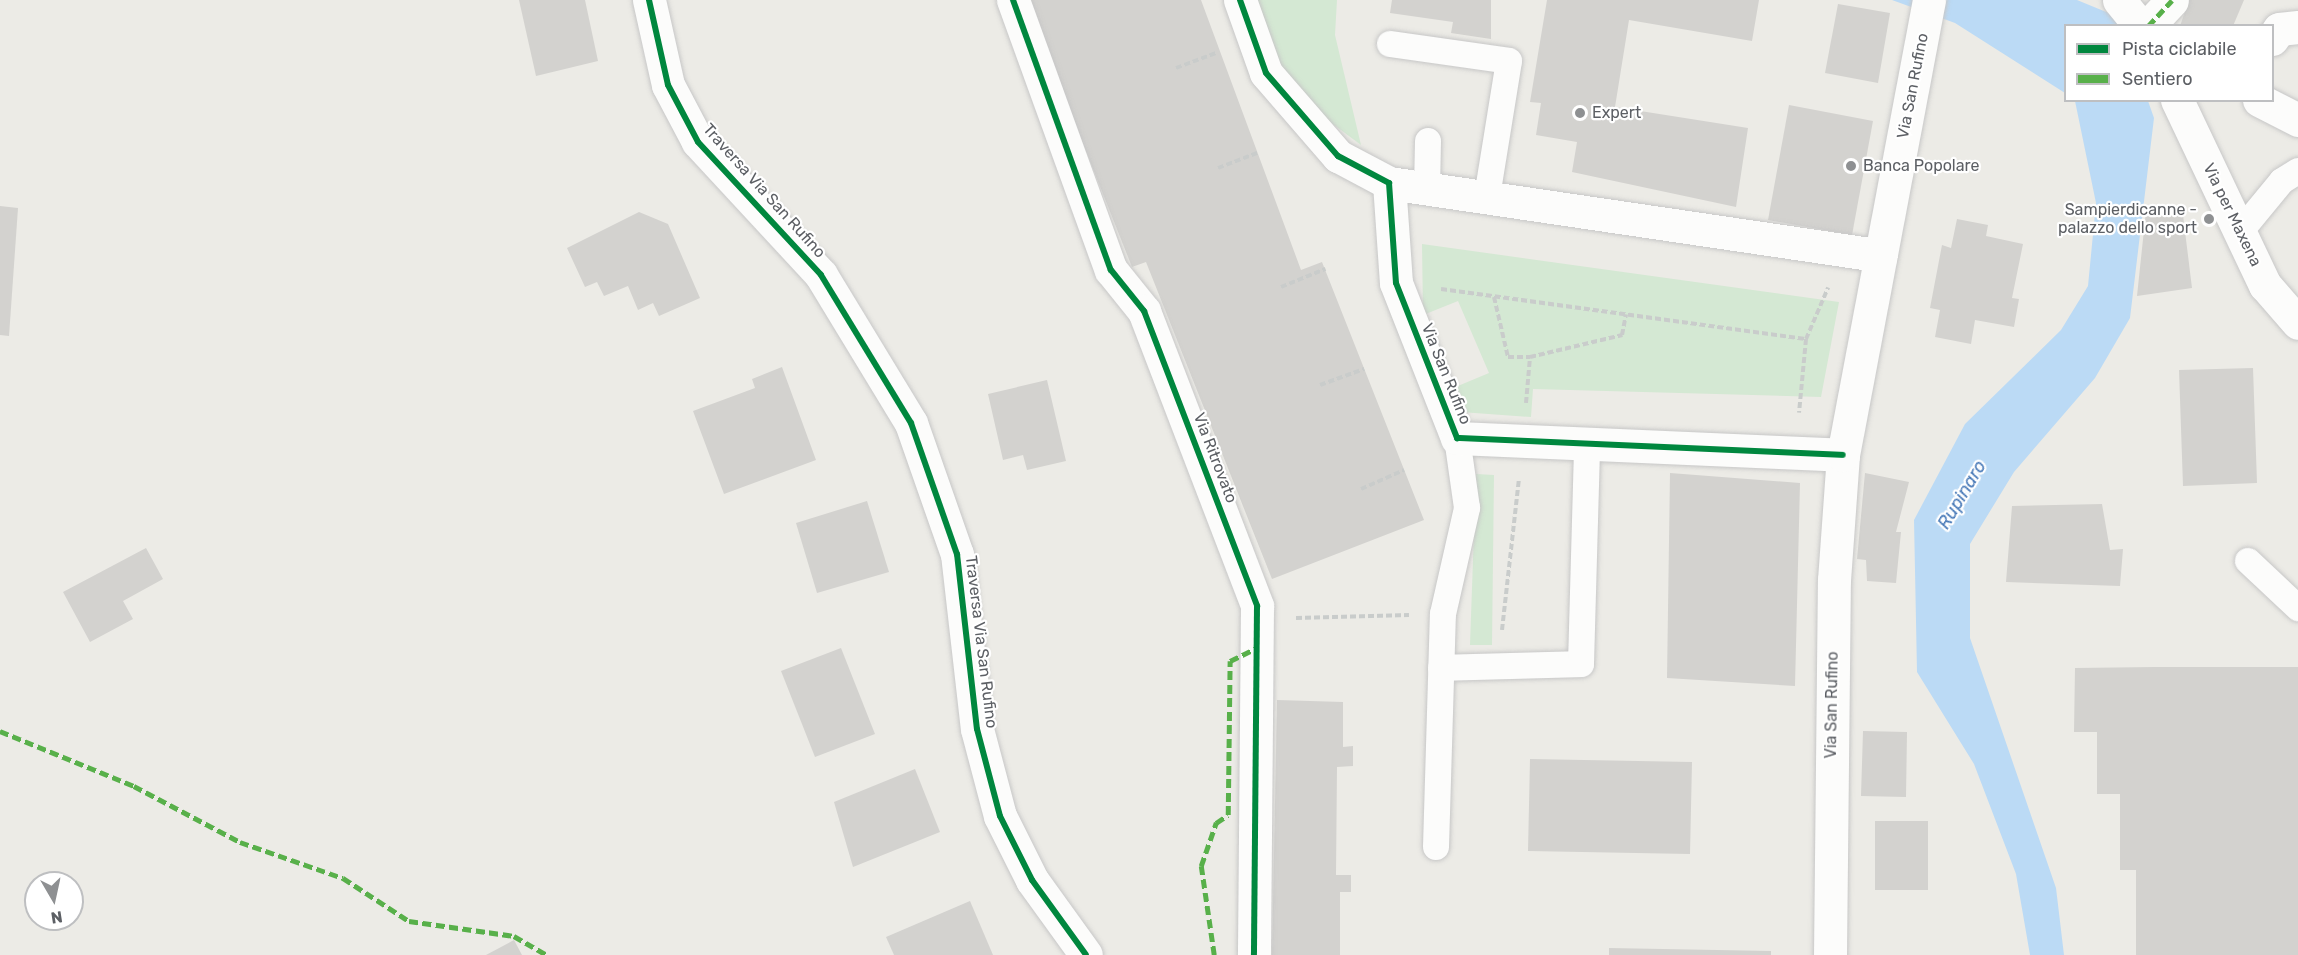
<!DOCTYPE html>
<html>
<head>
<meta charset="utf-8">
<style>
  body { margin:0 }
  #map { position:relative; width:2298px; height:955px; overflow:hidden; background:#ecebe6; font-family:Rubik,sans-serif }
  div>[style] { position:absolute }
  .green>* { inset:0; background:#d4e8d3 }
  .water>* { inset:0; background:#bbdaf5 }
  .building>* { inset:0; background:#d3d2cf }
  .path>* { height:4px; margin-top:-2px; transform-origin:0; background:repeating-linear-gradient(90deg,#c9cccb 0 6px,transparent 0 9px) }
  .roads { filter:drop-shadow(0 0 2px #c7c7c7) drop-shadow(0 0 2px #c7c7c7) }
  .lane>* { height:26px; margin:-13px; padding:0 13px; transform-origin:13px; border-radius:13px; background:#fcfcfb }
  .street>* { height:33px; margin:-16.5px; padding:0 16.5px; transform-origin:16.5px; border-radius:16.5px; background:#fcfcfb }
  .secondary>* { height:33px; margin:-16.5px; padding:0 16.5px; transform-origin:16.5px; border-radius:16.5px; background:#fcfcfb }
  .quiet>* { height:4.5px; margin-top:-2.25px; transform-origin:0; background:repeating-linear-gradient(90deg,#58b04a 0 9px,transparent 0 13.5px) }
  .cycleway>* { height:6px; margin:-3px; padding:0 3px; transform-origin:3px; border-radius:3px; background:#00873e }
  .dots>* { width:16px; height:16px; translate:-50% -50%; box-sizing:border-box; border:3px solid #fff; border-radius:50% }
  span { translate:-50% -50%; white-space:nowrap; text-align:center; line-height:1.15; -webkit-text-stroke:4.5px #fff; paint-order:stroke }
  .street-label { font-size:16px; color:#5c5f64 }
  .poi-label { font-size:16px; color:#5c5f64 }
  .left { translate:0 -50%; text-align:left }
  .right { translate:-100% -50%; text-align:right }
  .water-label { font-size:18px; color:#4678b7; font-style:italic }
  .legend { position:absolute; left:2064px; top:24px; width:210px; height:78px; box-sizing:border-box; background:#fff; border:2px solid #bebfc1; margin:0; padding:8px 10px; list-style:none; font-size:18px; color:#5c5f64 }
  .legend li { display:flex; align-items:center; gap:12px; height:30px }
  .legend b { width:30px; border:2px solid #bebfc1 }
  .north { position:absolute; left:24px; top:871px; width:60px; height:60px; box-sizing:border-box; background:#fff; border:2px solid #bebfc1; border-radius:50%; rotate:171deg; font-size:16px; font-weight:700; line-height:24px; text-align:center; color:#5c5f64 }
  .north::after { content:''; display:block; margin:auto; width:21px; height:27px; background:#8e9092; clip-path:polygon(50% 0,100% 100%,50% 72%,0 100%) }
</style>
</head>
<body>
<div id="map">
  <div class="green">
    <div style="clip-path:polygon(1258px 0,1337px 0,1335px 35px,1361px 145px,1314px 110px,1280px 70px)"></div>
    <div style="clip-path:polygon(1422px 244px,1839px 302px,1821px 397px,1533px 389px,1531px 417px,1461px 412px,1453px 388px,1489px 373px,1458px 301px,1423px 315px)"></div>
    <div style="clip-path:polygon(1476px 474px,1494px 475px,1492px 645px,1470px 645px)"></div>
  </div>
  <div class="water">
    <div style="clip-path:polygon(1892px 0,2077px 0,2111px 14px,2118px 25px,2066px 26px,2065px 93px,1955px 23px)"></div>
    <div style="clip-path:polygon(2075px 101px,2148px 101px,2154px 118px,2130px 318px,2095px 378px,2014px 472px,1970px 544px,1970px 638px,2056px 888px,2064px 955px,2030px 955px,2016px 874px,1974px 764px,1917px 672px,1914px 520px,1965px 424px,2061px 330px,2088px 286px,2096px 203px)"></div>
  </div>
  <div class="building">
    <div style="clip-path:polygon(519px 0,585px 0,598px 61px,536px 76px)"></div>
    <div style="clip-path:polygon(1026px 0,1201px 0,1301px 270px,1322px 262px,1424px 520px,1272px 579px,1146px 262px,1132px 267px)"></div>
    <div style="clip-path:polygon(1392px 0,1491px 0,1491px 39px,1451px 33px,1453px 22px,1390px 13px)"></div>
    <div style="clip-path:polygon(1547px 0,1759px 0,1752px 41px,1629px 20px,1615px 107px,1748px 128px,1736px 207px,1572px 172px,1577px 142px,1536px 135px,1541px 103px,1530px 102px)"></div>
    <div style="clip-path:polygon(2189px 0,2244px 0,2233px 26px,2180px 26px)"></div>
    <div style="clip-path:polygon(1838px 4px,1890px 13px,1878px 83px,1825px 73px)"></div>
    <div style="clip-path:polygon(1789px 105px,1873px 121px,1852px 235px,1768px 220px)"></div>
    <div style="clip-path:polygon(0 206px,18px 208px,9px 336px,0 335px)"></div>
    <div style="clip-path:polygon(2182px 207px,2192px 288px,2137px 296px,2146px 211px)"></div>
    <div style="clip-path:polygon(639px 212px,668px 224px,700px 298px,659px 316px,653px 303px,638px 310px,628px 286px,604px 296px,597px 282px,585px 287px,567px 248px)"></div>
    <div style="clip-path:polygon(1957px 219px,1988px 225px,1986px 236px,2023px 244px,2012px 298px,2019px 299px,2014px 327px,1975px 320px,1971px 344px,1935px 337px,1940px 310px,1930px 308px,1942px 245px,1951px 248px)"></div>
    <div style="clip-path:polygon(782px 367px,816px 460px,724px 494px,693px 411px,755px 388px,752px 379px)"></div>
    <div style="clip-path:polygon(2253px 368px,2257px 483px,2183px 486px,2179px 370px)"></div>
    <div style="clip-path:polygon(1047px 380px,1066px 461px,1027px 470px,1023px 455px,1003px 460px,988px 394px)"></div>
    <div style="clip-path:polygon(1670px 473px,1800px 483px,1795px 686px,1667px 678px)"></div>
    <div style="clip-path:polygon(1865px 473px,1909px 482px,1896px 532px,1901px 532px,1896px 583px,1867px 581px,1866px 560px,1857px 559px)"></div>
    <div style="clip-path:polygon(867px 501px,889px 572px,817px 593px,796px 523px)"></div>
    <div style="clip-path:polygon(2102px 504px,2110px 550px,2123px 549px,2120px 586px,2006px 582px,2012px 506px)"></div>
    <div style="clip-path:polygon(146px 548px,163px 579px,123px 601px,133px 619px,90px 642px,63px 592px)"></div>
    <div style="clip-path:polygon(841px 648px,875px 734px,815px 757px,781px 671px)"></div>
    <div style="clip-path:polygon(2155px 667px,2298px 667px,2298px 955px,2136px 955px,2136px 870px,2120px 870px,2120px 794px,2097px 794px,2097px 732px,2074px 732px,2075px 668px)"></div>
    <div style="clip-path:polygon(1277px 700px,1343px 702px,1343px 747px,1353px 746px,1353px 766px,1337px 767px,1336px 875px,1351px 875px,1351px 892px,1340px 892px,1340px 955px,1272px 955px)"></div>
    <div style="clip-path:polygon(1863px 731px,1907px 732px,1906px 797px,1861px 796px)"></div>
    <div style="clip-path:polygon(1530px 759px,1692px 762px,1690px 854px,1528px 851px)"></div>
    <div style="clip-path:polygon(915px 769px,940px 832px,853px 867px,834px 802px)"></div>
    <div style="clip-path:polygon(1875px 821px,1928px 821px,1928px 890px,1875px 890px)"></div>
    <div style="clip-path:polygon(970px 901px,993px 955px,894px 955px,886px 937px)"></div>
    <div style="clip-path:polygon(514px 940px,522px 955px,486px 955px)"></div>
    <div style="clip-path:polygon(1609px 948px,1771px 951px,1771px 955px,1609px 955px)"></div>
  </div>
  <div class="path">
    <div style="left:1176px;top:68px;width:43px;rotate:-20.6deg"></div>
    <div style="left:1218px;top:168px;width:42px;rotate:-21deg"></div>
    <div style="left:1281px;top:287px;width:48px;rotate:-22.2deg"></div>
    <div style="left:1441px;top:289px;width:368px;rotate:7.8deg"></div>
    <div style="left:1806px;top:339px;width:74px;rotate:95.4deg"></div>
    <div style="left:1494px;top:297px;width:62px;rotate:76.9deg"></div>
    <div style="left:1508px;top:357px;width:22px"></div>
    <div style="left:1530px;top:357px;width:95px;rotate:-13.4deg"></div>
    <div style="left:1622px;top:335px;width:21px;rotate:-79deg"></div>
    <div style="left:1806px;top:339px;width:56px;rotate:-66.7deg"></div>
    <div style="left:1320px;top:385px;width:47px;rotate:-20deg"></div>
    <div style="left:1526px;top:403px;width:46px;rotate:-85deg"></div>
    <div style="left:1361px;top:489px;width:47px;rotate:-23.8deg"></div>
    <div style="left:1296px;top:618px;width:113px;rotate:-1.5deg"></div>
    <div style="left:1502px;top:630px;width:152px;rotate:-83.6deg"></div>
  </div>
  <div class="roads">
    <div class="lane">
      <div style="left:1390px;top:44px;width:120px;rotate:8.1deg"></div>
      <div style="left:1509px;top:61px;width:138px;rotate:99.2deg"></div>
      <div style="left:1427px;top:189px;width:48px;rotate:-88.8deg"></div>
      <div style="left:2240px;top:232px;width:66px;rotate:-50.5deg"></div>
      <div style="left:2282px;top:181px;width:19px;rotate:-32deg"></div>
      <div style="left:2248px;top:561px;width:69px;rotate:43.2deg"></div>
      <div style="left:1441px;top:668px;width:140px;rotate:-1.6deg"></div>
      <div style="left:1581px;top:664px;width:220px;rotate:-88.4deg"></div>
      <div style="left:1436px;top:847px;width:233px;rotate:-88.3deg"></div>
      <div style="left:1443px;top:614px;width:109px;rotate:-77.2deg"></div>
      <div style="left:1467px;top:508px;width:71px;rotate:-98.1deg"></div>
    </div>
    <div class="street">
      <div style="left:1013px;top:0;width:287px;rotate:70.1deg"></div>
      <div style="left:1111px;top:270px;width:53px;rotate:51.2deg"></div>
      <div style="left:1144px;top:311px;width:316px;rotate:69deg"></div>
      <div style="left:1257px;top:606px;width:349px;rotate:90.5deg"></div>
      <div style="left:1240px;top:0;width:77px;rotate:70.4deg"></div>
      <div style="left:1266px;top:73px;width:110px;rotate:49.1deg"></div>
      <div style="left:1338px;top:156px;width:58px;rotate:27.9deg"></div>
      <div style="left:1389px;top:183px;width:100px;rotate:86deg"></div>
      <div style="left:1396px;top:283px;width:167px;rotate:68.5deg"></div>
      <div style="left:1457px;top:438px;width:386px;rotate:2.5deg"></div>
      <div style="left:2148px;top:26px;width:35px;rotate:-47deg"></div>
      <div style="left:2272px;top:39px;width:12px;rotate:-55deg"></div>
      <div style="left:2279px;top:29px;width:19px;rotate:-6deg"></div>
      <div style="left:2259px;top:100px;width:44px;rotate:27.1deg"></div>
      <div style="left:1389px;top:183px;width:497px;rotate:8.4deg"></div>
    </div>
    <div class="secondary">
      <div style="left:649px;top:0;width:87px;rotate:77.4deg"></div>
      <div style="left:668px;top:85px;width:64px;rotate:62.2deg"></div>
      <div style="left:698px;top:142px;width:181px;rotate:47.2deg"></div>
      <div style="left:821px;top:275px;width:173px;rotate:58.7deg"></div>
      <div style="left:911px;top:423px;width:139px;rotate:70.7deg"></div>
      <div style="left:957px;top:554px;width:176px;rotate:83.5deg"></div>
      <div style="left:977px;top:729px;width:90px;rotate:75.2deg"></div>
      <div style="left:1000px;top:816px;width:72px;rotate:63.4deg"></div>
      <div style="left:1032px;top:880px;width:92px;rotate:54.2deg"></div>
      <div style="left:2119px;top:0;width:33px;rotate:51deg"></div>
      <div style="left:2177px;top:100px;width:205px;rotate:64.6deg"></div>
      <div style="left:2265px;top:285px;width:50px;rotate:49deg"></div>
      <div style="left:1830px;top:955px;width:375px;rotate:-89.4deg"></div>
      <div style="left:1834px;top:580px;width:125px;rotate:-85.9deg"></div>
      <div style="left:1843px;top:455px;width:463px;rotate:-79.3deg"></div>
    </div>
  </div>
  <div class="quiet">
    <div style="left:2148px;top:26px;width:35px;rotate:-47deg"></div>
    <div style="left:0;top:731px;width:145px;rotate:22.3deg"></div>
    <div style="left:134px;top:786px;width:120px;rotate:27.8deg"></div>
    <div style="left:240px;top:842px;width:109px;rotate:19.3deg"></div>
    <div style="left:343px;top:878px;width:79px;rotate:33.1deg"></div>
    <div style="left:409px;top:921px;width:106px;rotate:8.1deg"></div>
    <div style="left:514px;top:936px;width:38px;rotate:30deg"></div>
    <div style="left:1214px;top:955px;width:90px;rotate:-98.3deg"></div>
    <div style="left:1201px;top:866px;width:46px;rotate:-70.8deg"></div>
    <div style="left:1216px;top:823px;width:14px;rotate:-34deg"></div>
    <div style="left:1228px;top:815px;width:154px;rotate:-89.3deg"></div>
    <div style="left:1230px;top:661px;width:30px;rotate:-26deg"></div>
  </div>
  <div class="cycleway">
    <div style="left:649px;top:0;width:87px;rotate:77.4deg"></div>
    <div style="left:668px;top:85px;width:64px;rotate:62.2deg"></div>
    <div style="left:698px;top:142px;width:181px;rotate:47.2deg"></div>
    <div style="left:821px;top:275px;width:173px;rotate:58.7deg"></div>
    <div style="left:911px;top:423px;width:139px;rotate:70.7deg"></div>
    <div style="left:957px;top:554px;width:176px;rotate:83.5deg"></div>
    <div style="left:977px;top:729px;width:90px;rotate:75.2deg"></div>
    <div style="left:1000px;top:816px;width:72px;rotate:63.4deg"></div>
    <div style="left:1032px;top:880px;width:92px;rotate:54.2deg"></div>
    <div style="left:1013px;top:0;width:287px;rotate:70.1deg"></div>
    <div style="left:1111px;top:270px;width:53px;rotate:51.2deg"></div>
    <div style="left:1144px;top:311px;width:316px;rotate:69deg"></div>
    <div style="left:1257px;top:606px;width:349px;rotate:90.5deg"></div>
    <div style="left:1240px;top:0;width:77px;rotate:70.4deg"></div>
    <div style="left:1266px;top:73px;width:110px;rotate:49.1deg"></div>
    <div style="left:1338px;top:156px;width:58px;rotate:27.9deg"></div>
    <div style="left:1389px;top:183px;width:100px;rotate:86deg"></div>
    <div style="left:1396px;top:283px;width:167px;rotate:68.5deg"></div>
    <div style="left:1457px;top:438px;width:386px;rotate:2.5deg"></div>
  </div>
  <div class="dots">
    <div style="left:1580px;top:113px;background:#8e9092"></div>
    <div style="left:1851px;top:166px;background:#8e9092"></div>
    <div style="left:2209px;top:219px;background:#8e9092"></div>
  </div>
  <div class="street-label">
    <span style="left:1913px;top:86px;rotate:-79deg">Via San Rufino</span>
    <span style="left:764px;top:191px;rotate:48deg">Traversa Via San Rufino</span>
    <span style="left:2232px;top:215px;rotate:64deg">Via per Maxena</span>
    <span style="left:1446px;top:374px;rotate:68deg">Via San Rufino</span>
    <span style="left:1215px;top:458px;rotate:69deg">Via Ritrovato</span>
    <span style="left:981px;top:642px;rotate:83deg">Traversa Via San Rufino</span>
    <span style="left:1832px;top:705px;rotate:-89deg">Via San Rufino</span>
  </div>
  <div class="poi-label">
    <span class="left" style="left:1592px;top:113px">Expert</span>
    <span class="left" style="left:1863px;top:166px">Banca Popolare</span>
    <span class="right" style="left:2197px;top:219px">Sampierdicanne -<br>palazzo dello sport</span>
  </div>
  <div class="water-label">
    <span style="left:1962px;top:495px;rotate:-59deg">Rupinaro</span>
  </div>
  <ul class="legend">
  <li><b style="height:8px;background:#00873e"></b>Pista ciclabile</li>
  <li><b style="height:8px;background:#58b04a"></b>Sentiero</li>
  </ul>
  <div class="north">N</div>
</div>
</body>
</html>
